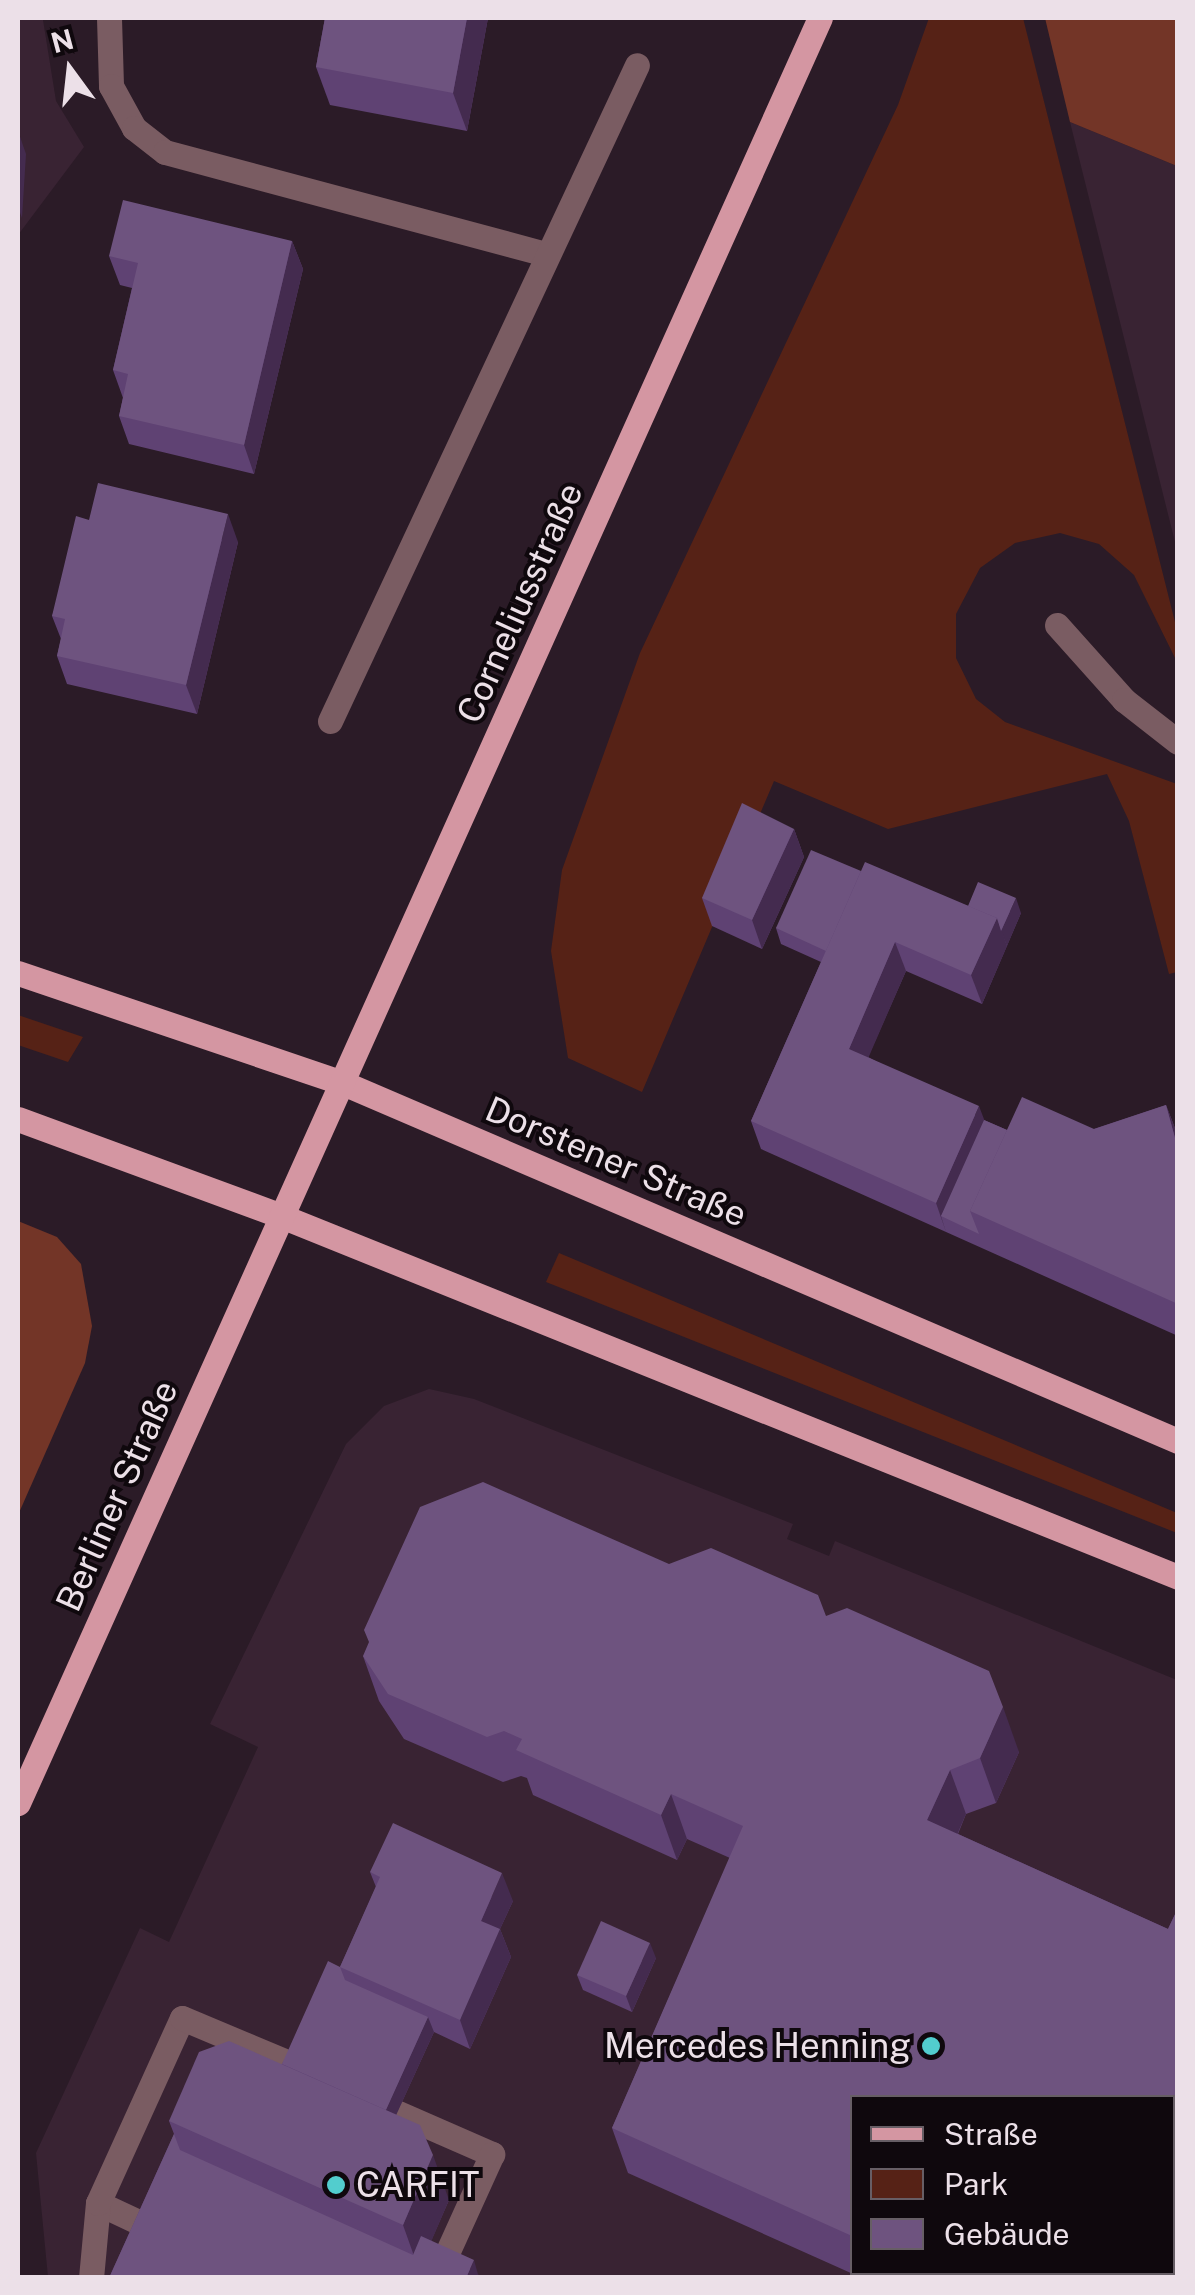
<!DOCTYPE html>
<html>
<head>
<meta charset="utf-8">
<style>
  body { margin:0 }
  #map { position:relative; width:1195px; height:2295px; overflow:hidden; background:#2b1b27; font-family:"Public Sans",sans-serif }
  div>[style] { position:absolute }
  .built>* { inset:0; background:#392333 }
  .green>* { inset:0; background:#562216 }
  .forest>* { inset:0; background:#733527 }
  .minor>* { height:25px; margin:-12.5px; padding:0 12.5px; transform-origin:12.5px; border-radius:12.5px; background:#7a5c62 }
  .major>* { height:25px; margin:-12.5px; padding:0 12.5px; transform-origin:12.5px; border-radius:12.5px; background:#d496a2 }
  .wall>* { inset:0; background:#5f4273 }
  .shaded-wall>* { inset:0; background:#442b4f }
  .building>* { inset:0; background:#6e537f }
  .dots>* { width:28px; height:28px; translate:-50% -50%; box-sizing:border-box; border:5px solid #0f080d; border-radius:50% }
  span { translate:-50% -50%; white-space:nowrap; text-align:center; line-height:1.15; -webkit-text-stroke:8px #0f080d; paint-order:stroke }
  .street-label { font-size:35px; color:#ece0e8 }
  .poi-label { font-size:35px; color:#ece0e8 }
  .right { translate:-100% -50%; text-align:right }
  .left { translate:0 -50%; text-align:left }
  .frame { position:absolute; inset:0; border:20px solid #ece0e8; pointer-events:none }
  .legend { position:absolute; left:850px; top:2095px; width:325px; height:180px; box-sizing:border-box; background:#0f080d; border:2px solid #675e65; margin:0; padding:12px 18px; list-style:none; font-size:30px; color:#ece0e8 }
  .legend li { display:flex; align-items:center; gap:20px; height:50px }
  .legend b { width:50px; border:2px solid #675e65 }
  .north { position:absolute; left:20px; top:20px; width:100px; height:100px; -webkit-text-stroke:8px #0f080d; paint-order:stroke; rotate:345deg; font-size:28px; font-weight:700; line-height:40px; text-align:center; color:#ece0e8 }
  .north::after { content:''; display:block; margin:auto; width:35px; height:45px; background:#ece0e8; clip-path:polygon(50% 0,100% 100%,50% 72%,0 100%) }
</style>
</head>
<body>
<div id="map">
  <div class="built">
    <div style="clip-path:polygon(18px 19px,43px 20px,56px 101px,84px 147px,18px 235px)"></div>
    <div style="clip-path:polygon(1070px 122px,1177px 166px,1177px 550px)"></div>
    <div style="clip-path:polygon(evenodd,429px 1389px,474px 1399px,793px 1524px,787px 1539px,829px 1556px,835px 1541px,1177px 1680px,1177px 2277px,48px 2277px,36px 2153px,140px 1928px,169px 1942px,258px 1747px,210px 1724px,346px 1444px,384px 1406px,429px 1389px,852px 2098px,1172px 2098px,1172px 2272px,852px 2272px,852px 2098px)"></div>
  </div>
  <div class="green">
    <div style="clip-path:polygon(929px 18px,1023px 18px,1177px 630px,1177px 662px,1134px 575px,1099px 544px,1060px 533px,1015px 543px,980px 568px,956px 614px,956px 658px,976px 699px,1005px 722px,1177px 784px,1177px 972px,1169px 974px,1129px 821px,1107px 774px,888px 829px,774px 781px,642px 1092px,568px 1058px,551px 951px,562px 870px,640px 653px,898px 105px)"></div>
    <div style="clip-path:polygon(18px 1015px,83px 1037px,68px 1062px,18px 1045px)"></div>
    <div style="clip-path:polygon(559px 1253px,1177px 1513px,1177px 1533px,546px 1282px)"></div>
  </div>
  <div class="forest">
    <div style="clip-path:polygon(1045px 18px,1177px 18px,1177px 166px,1070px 122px)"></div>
    <div style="clip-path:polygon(18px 1221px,57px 1237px,81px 1264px,92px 1326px,85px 1363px,18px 1515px)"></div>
  </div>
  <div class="minor">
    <div style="left:109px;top:18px;width:68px;rotate:88.3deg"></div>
    <div style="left:111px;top:86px;width:48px;rotate:61.3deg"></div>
    <div style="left:134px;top:128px;width:39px;rotate:38deg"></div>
    <div style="left:165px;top:152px;width:395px;rotate:15deg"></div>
    <div style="left:1057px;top:625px;width:101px;rotate:48.2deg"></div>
    <div style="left:1124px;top:700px;width:68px;rotate:37.9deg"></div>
    <div style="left:330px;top:721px;width:724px;rotate:-64.92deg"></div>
    <div style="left:398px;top:2113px;width:103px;rotate:23.6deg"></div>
    <div style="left:492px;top:2154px;width:116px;rotate:114.4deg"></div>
    <div style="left:98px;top:2203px;width:52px;rotate:25.1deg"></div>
    <div style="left:91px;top:2278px;width:75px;rotate:-84.7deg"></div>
    <div style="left:98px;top:2203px;width:203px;rotate:-65.6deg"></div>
    <div style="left:182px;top:2018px;width:121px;rotate:22.8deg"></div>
  </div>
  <div class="major">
    <div style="left:18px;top:973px;width:343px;rotate:18.7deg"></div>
    <div style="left:343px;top:1083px;width:909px;rotate:23.21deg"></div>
    <div style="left:18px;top:1119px;width:280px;rotate:20.2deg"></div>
    <div style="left:281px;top:1216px;width:967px;rotate:21.92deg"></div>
    <div style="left:18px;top:1803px;width:1957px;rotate:-65.81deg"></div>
  </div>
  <div class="wall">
    <div style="clip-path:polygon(325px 18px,488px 18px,467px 131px,330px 105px,316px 67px)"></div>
    <div style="clip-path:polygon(292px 241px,303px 269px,254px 474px,129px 444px,119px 416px,123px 398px,113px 370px,132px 288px,120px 285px,109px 256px)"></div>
    <div style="clip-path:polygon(89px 520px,238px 542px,197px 714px,67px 684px,57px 656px,61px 639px,52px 616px)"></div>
    <div style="clip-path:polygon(794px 829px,804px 857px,762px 949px,712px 926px,702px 898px)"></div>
    <div style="clip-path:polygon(861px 871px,968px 906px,1021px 913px,982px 1004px,906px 971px,868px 1057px,984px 1120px,1007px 1130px,1094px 1129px,1166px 1105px,1178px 1136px,1178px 1336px,761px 1149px,751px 1121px,821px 962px,781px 944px,776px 928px)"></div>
    <div style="clip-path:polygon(669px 1564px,826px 1616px,1019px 1752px,996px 1803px,966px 1814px,958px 1834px,1168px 1929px,1178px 1908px,1178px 2205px,1172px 2203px,1172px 2098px,852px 2098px,852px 2272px,1052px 2272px,1050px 2278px,862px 2278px,628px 2173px,612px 2128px,730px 1858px,687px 1839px,677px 1860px,533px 1795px,527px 1778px,521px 1776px,503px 1782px,404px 1739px,379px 1701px,363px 1656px)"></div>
    <div style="clip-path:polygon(370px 1872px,513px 1901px,500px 1929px,511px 1957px,470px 2049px,434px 2032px,396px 2115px,449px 2200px,431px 2241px,480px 2276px,479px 2278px,109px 2278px,174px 2134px,169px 2121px,282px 2064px,340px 1967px,376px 1887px)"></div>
    <div style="clip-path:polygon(656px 1958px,632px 2012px,583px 1990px,577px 1975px)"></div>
  </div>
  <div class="shaded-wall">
    <div style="clip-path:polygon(467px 18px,488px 18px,467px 131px,453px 93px)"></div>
    <div style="clip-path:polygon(18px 131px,26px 154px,22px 218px,18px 207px)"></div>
    <div style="clip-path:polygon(292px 241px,303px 269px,254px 474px,244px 445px)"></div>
    <div style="clip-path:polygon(228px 514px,238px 542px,197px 714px,186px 685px)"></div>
    <div style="clip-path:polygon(794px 829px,804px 857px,762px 949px,752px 920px)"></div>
    <div style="clip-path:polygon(1016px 898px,1021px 913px,1007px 946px,1001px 931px)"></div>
    <div style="clip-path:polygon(997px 918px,1007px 946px,982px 1004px,971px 975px)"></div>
    <div style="clip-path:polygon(895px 942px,906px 971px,860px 1077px,849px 1049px)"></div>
    <div style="clip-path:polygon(1166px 1105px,1178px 1136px,1178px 1149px)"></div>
    <div style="clip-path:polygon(979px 1106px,990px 1135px,941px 1216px,946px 1232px,936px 1203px)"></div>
    <div style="clip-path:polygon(1003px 1707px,1019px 1752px,996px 1803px,980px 1758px)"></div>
    <div style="clip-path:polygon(950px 1770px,966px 1814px,944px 1865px,927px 1820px)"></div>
    <div style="clip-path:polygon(671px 1794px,687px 1839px,677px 1860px,661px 1815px)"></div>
    <div style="clip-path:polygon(502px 1873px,513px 1901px,500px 1929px,511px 1957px,470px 2049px,460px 2020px,481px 1921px)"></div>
    <div style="clip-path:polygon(650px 1943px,656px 1958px,632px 2012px,626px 1996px)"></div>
    <div style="clip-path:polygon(428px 2017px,434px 2032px,382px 2146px,376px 2131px)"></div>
    <div style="clip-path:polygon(433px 2155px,449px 2200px,419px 2270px,403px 2225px)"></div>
    <div style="clip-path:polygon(474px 2260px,479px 2278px,466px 2278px)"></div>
    <div style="clip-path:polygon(1016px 2272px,1052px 2272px,1050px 2278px,1014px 2278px)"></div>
  </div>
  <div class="building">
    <div style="clip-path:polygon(325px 18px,467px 18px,453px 93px,316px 67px)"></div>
    <div style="clip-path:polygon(123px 200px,292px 241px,244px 445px,119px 416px,128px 374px,113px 370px,138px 263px,109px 256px)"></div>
    <div style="clip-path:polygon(98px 483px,228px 514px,186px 685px,57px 656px,65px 619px,52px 616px,76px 516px,89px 520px)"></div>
    <div style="clip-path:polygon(742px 803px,794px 829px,752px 920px,702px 898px)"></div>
    <div style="clip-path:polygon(811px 850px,861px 871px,826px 951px,776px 928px)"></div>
    <div style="clip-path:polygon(865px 862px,997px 918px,971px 975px,895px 942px,849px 1049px,979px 1106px,936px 1203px,751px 1121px)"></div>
    <div style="clip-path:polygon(978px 882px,1016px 898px,1001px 931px,997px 918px,968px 906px)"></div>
    <div style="clip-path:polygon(1022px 1097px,1094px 1129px,1166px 1105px,1178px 1149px,1178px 1304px,970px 1211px)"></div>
    <div style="clip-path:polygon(984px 1120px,1007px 1130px,970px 1211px,979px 1234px,941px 1216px)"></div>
    <div style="clip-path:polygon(483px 1482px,669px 1564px,711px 1548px,818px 1595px,826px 1616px,847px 1608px,989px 1671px,1003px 1707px,980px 1758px,950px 1770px,927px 1820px,1168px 1929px,1178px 1908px,1178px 2168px,1172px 2165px,1172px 2098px,852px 2098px,852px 2236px,612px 2128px,743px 1826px,671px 1794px,661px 1815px,516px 1750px,522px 1739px,504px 1731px,487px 1737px,388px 1694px,363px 1656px,369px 1642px,364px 1630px,420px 1507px)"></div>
    <div style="clip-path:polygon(393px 1823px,502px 1873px,481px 1921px,500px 1929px,460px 2020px,340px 1967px,380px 1877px,370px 1872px)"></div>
    <div style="clip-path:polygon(601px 1921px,650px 1943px,626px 1996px,577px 1975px)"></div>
    <div style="clip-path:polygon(328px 1961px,340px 1967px,345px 1980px,428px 2017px,386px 2110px,282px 2064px)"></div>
    <div style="clip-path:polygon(229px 2041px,420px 2125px,433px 2155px,403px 2225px,169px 2121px,199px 2052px)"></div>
    <div style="clip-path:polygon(174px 2134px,180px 2150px,413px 2255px,421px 2236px,474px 2260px,466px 2278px,109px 2278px)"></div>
    <div style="clip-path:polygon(935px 2272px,1016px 2272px,1014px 2278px,946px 2278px)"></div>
  </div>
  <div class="dots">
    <div style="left:931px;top:2046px;background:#52cdce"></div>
    <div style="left:336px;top:2185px;background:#52cdce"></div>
  </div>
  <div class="street-label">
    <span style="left:520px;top:603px;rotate:-66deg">Corneliusstraße</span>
    <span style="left:616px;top:1162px;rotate:23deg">Dorstener Straße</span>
    <span style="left:117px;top:1496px;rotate:-66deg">Berliner Straße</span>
  </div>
  <div class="poi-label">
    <span class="right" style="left:911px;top:2046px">Mercedes Henning</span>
    <span class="left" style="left:356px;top:2185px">CARFIT</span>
  </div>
  <div class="frame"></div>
  <ul class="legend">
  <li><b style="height:12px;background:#d496a2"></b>Straße</li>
  <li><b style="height:28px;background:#562216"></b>Park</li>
  <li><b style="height:28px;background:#6e537f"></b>Gebäude</li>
  </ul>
  <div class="north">N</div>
</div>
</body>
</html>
